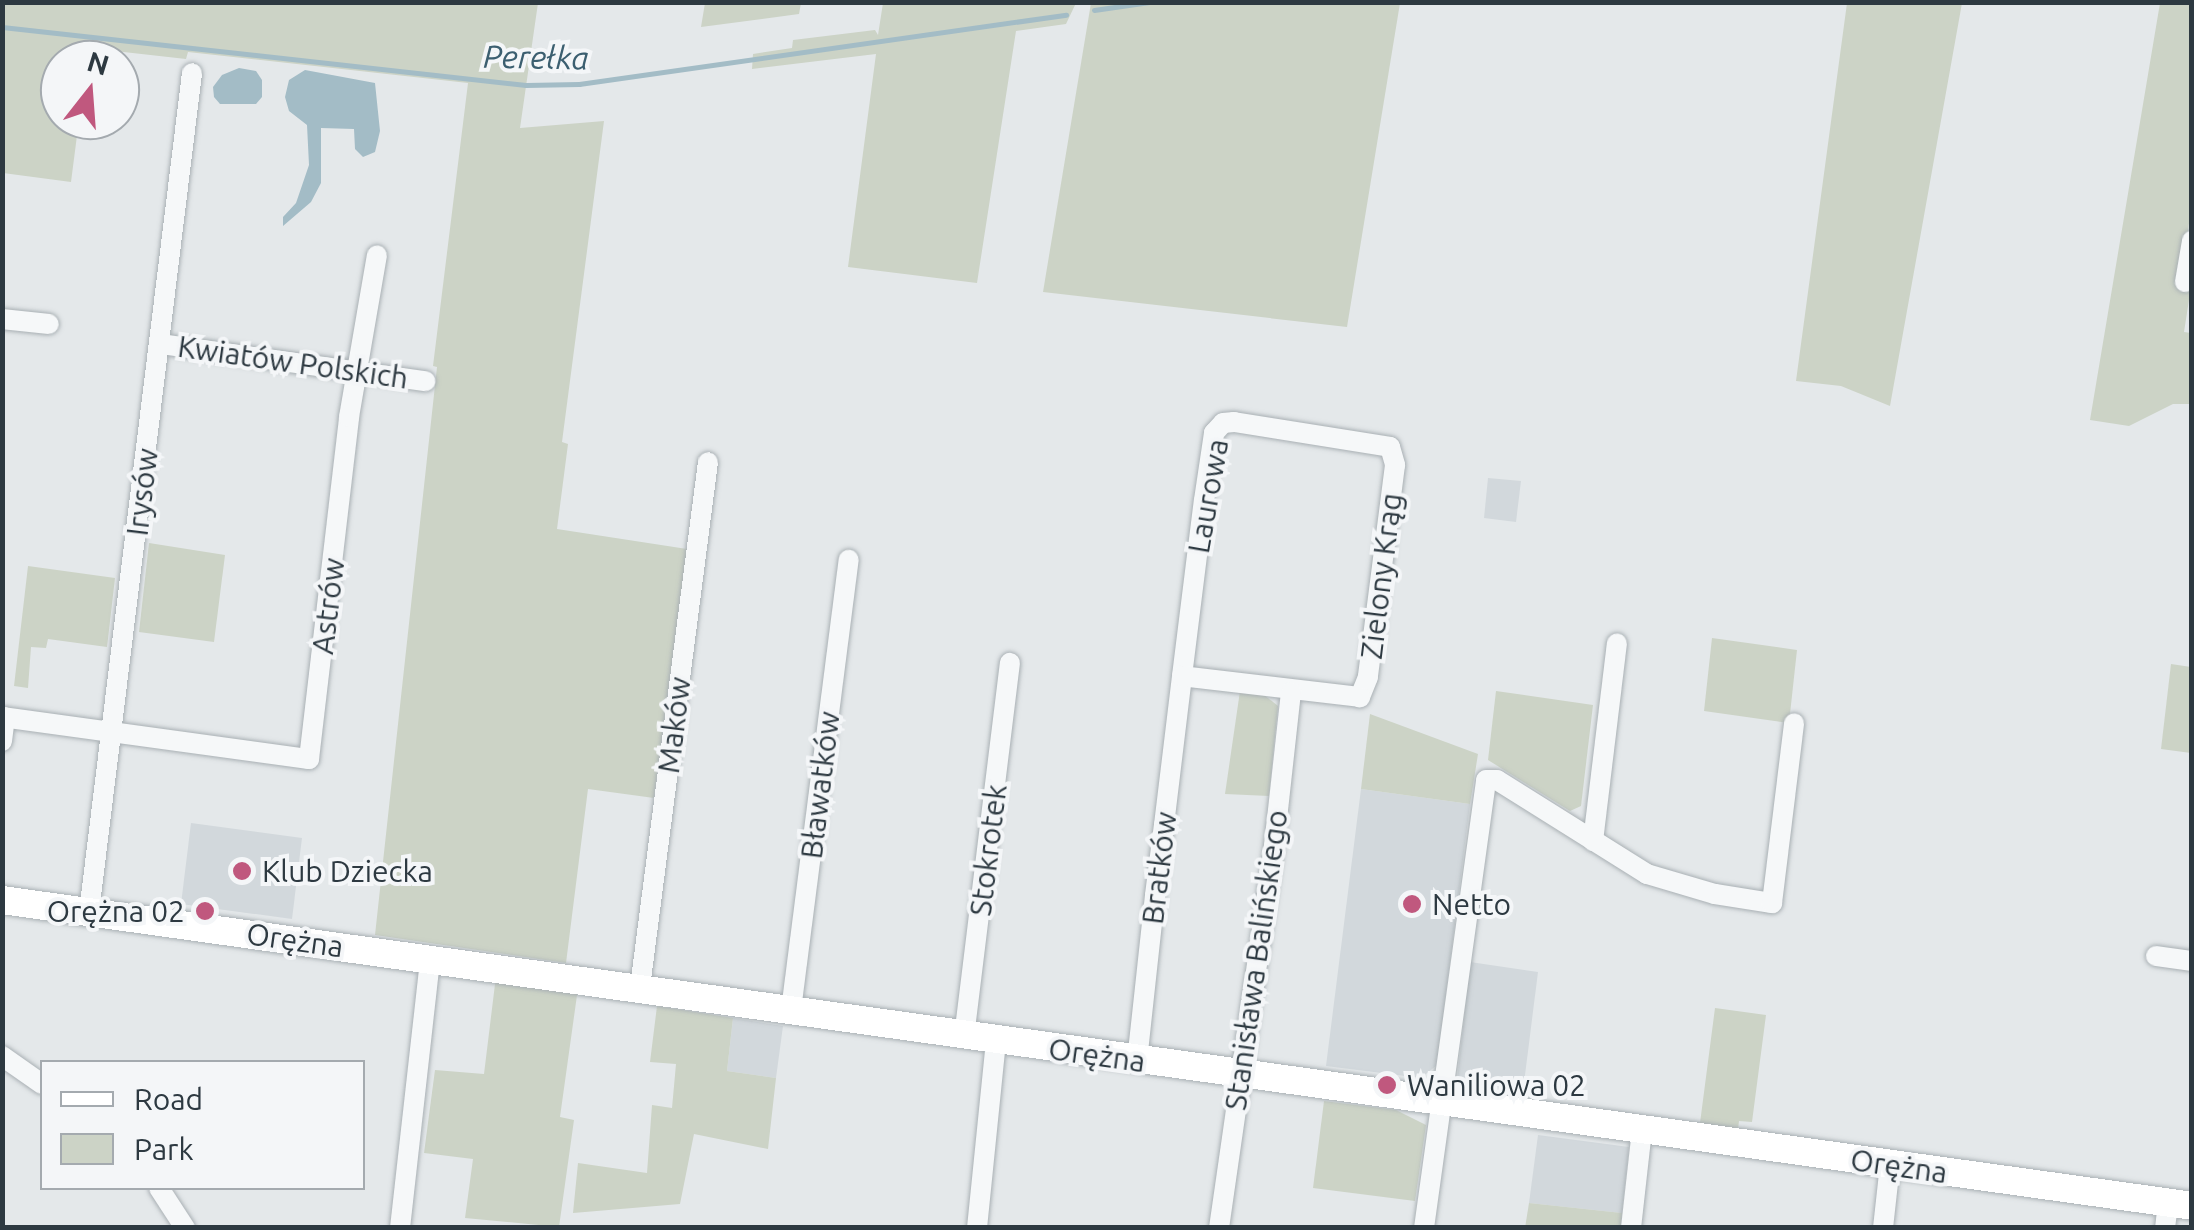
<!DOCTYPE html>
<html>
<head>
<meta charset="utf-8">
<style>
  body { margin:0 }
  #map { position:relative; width:2194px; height:1230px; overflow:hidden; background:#e4e8ea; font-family:Ubuntu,sans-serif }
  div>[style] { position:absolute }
  .built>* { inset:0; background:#d2d8dc }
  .green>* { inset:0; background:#ccd3c6 }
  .water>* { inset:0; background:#a3bcc6 }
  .stream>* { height:5px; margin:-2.5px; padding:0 2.5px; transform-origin:2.5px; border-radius:2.5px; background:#a3bcc6 }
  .roads { filter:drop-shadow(0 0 2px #a9b0b4) drop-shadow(0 0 2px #a9b0b4) }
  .street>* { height:20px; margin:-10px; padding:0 10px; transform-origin:10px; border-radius:10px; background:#f6f8f9 }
  .secondary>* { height:28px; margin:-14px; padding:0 14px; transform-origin:14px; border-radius:14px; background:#fff }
  .dots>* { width:28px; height:28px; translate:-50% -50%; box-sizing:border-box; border:5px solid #f4f6f8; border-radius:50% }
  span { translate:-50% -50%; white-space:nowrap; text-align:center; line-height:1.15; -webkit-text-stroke:8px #f4f6f8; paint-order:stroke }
  .street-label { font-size:30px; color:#2d3941 }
  .poi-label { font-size:30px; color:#2d3941 }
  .left { translate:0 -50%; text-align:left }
  .right { translate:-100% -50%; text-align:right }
  .water-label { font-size:32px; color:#3c5f70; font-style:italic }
  .frame { position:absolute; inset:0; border:5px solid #2d3941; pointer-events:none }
  .legend { position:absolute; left:40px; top:1060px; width:325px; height:130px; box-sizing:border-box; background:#f4f6f8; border:2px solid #a4aaaf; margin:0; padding:12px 18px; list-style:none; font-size:30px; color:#2d3941 }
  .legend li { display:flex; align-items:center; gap:20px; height:50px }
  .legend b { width:50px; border:2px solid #a4aaaf }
  .north { position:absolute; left:40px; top:40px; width:100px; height:100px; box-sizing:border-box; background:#f4f6f8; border:2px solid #a4aaaf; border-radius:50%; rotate:17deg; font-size:28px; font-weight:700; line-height:40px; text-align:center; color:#2d3941 }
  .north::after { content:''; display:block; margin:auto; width:35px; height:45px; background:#c0587e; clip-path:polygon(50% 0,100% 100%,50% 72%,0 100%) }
</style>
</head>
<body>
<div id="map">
  <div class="built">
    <div style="clip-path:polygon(1488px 478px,1521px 481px,1516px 522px,1484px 518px)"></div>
    <div style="clip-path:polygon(1361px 789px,1470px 804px,1437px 1065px,1421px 1078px,1326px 1066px)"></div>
    <div style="clip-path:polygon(191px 823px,302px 838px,292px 919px,181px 904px)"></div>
    <div style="clip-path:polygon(1470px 962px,1538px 972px,1523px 1091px,1457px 1081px)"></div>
    <div style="clip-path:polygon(733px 1018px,783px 1026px,776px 1078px,727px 1071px)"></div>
    <div style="clip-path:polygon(1538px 1135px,1629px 1147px,1622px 1213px,1529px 1203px)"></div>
  </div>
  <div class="green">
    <div style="clip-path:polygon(3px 3px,538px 3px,520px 128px,604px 121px,562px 442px,568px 444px,557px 529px,687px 549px,654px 798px,588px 789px,566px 963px,375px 935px,437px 367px,433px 366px,468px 83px,188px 52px,186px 59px,88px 48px,86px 60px,60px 60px,60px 120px,79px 120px,71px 182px,3px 173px)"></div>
    <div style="clip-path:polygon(705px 3px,705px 2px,801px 3px,799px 14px,701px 27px)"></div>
    <div style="clip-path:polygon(883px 3px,1076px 3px,1066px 24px,1016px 31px,977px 283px,848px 267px,876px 54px,752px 69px,753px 54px,792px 48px,793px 40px,875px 30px,878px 35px)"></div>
    <div style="clip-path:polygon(1091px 3px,1400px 3px,1347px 327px,1043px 292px)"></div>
    <div style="clip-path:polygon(1847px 3px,1962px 3px,1890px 406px,1841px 386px,1796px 381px)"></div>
    <div style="clip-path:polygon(2160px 3px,2191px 3px,2191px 210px,2180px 284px,2191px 287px,2184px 332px,2191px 333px,2191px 404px,2173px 404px,2129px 426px,2090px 420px)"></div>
    <div style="clip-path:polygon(149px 543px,225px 555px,214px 642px,139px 632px)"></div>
    <div style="clip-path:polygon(28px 566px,115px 578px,107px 647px,48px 639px,46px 648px,31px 647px,28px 688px,14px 686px)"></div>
    <div style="clip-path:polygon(1712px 638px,1797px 650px,1789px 723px,1704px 711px)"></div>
    <div style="clip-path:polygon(2171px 664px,2191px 667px,2191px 753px,2161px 749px)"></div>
    <div style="clip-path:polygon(1240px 691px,1263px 694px,1278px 706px,1269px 796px,1225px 794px)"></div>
    <div style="clip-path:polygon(1496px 691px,1593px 705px,1581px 806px,1570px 811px,1488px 760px)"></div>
    <div style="clip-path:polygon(1370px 714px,1478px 754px,1470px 804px,1361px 789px)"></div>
    <div style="clip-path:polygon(496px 976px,578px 988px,560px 1117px,574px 1120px,559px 1227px,465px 1218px,473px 1159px,424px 1153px,435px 1070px,484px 1074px)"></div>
    <div style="clip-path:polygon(657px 1006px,733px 1018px,727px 1071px,776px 1078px,768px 1149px,694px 1134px,680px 1204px,573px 1213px,578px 1163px,647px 1173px,652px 1105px,672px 1108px,676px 1064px,650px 1062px)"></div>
    <div style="clip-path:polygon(1715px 1008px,1766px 1015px,1752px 1122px,1739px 1121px,1738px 1129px,1700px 1123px)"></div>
    <div style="clip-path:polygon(1324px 1101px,1396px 1110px,1426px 1125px,1415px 1201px,1313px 1188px)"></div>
    <div style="clip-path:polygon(1529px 1203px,1622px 1213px,1621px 1227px,1525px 1228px)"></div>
  </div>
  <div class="water">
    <div style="clip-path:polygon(239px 68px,256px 71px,262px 80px,262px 97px,256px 104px,220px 104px,214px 97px,213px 87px,222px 75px)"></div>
    <div style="clip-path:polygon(305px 70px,375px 83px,380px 131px,375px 152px,363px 157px,355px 149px,354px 129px,321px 128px,321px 183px,311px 202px,283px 226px,283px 217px,296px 203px,309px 165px,307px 125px,289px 111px,285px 97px,289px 80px)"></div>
  </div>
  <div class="stream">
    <div style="left:1094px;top:10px;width:56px;rotate:-8.3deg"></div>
    <div style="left:2px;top:27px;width:527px;rotate:6.32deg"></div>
    <div style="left:526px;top:85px;width:53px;rotate:-1.1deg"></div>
    <div style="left:579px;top:84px;width:492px;rotate:-8.1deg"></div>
  </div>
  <div class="roads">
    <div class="street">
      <div style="left:2185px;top:282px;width:42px;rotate:-80.3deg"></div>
      <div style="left:2px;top:319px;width:47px;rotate:6.1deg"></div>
      <div style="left:161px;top:344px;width:267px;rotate:8deg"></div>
      <div style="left:2px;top:717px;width:310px;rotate:7.8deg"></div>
      <div style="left:309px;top:759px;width:344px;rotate:-83.3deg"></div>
      <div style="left:349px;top:417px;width:164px;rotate:-80.2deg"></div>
      <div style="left:2px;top:741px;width:24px;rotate:-83deg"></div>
      <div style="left:1593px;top:841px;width:199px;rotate:-83.1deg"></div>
      <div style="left:89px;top:912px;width:845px;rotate:-83deg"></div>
      <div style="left:2156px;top:956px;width:36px;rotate:8deg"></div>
      <div style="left:640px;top:987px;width:529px;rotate:-82.62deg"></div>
      <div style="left:791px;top:1010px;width:454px;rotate:-82.7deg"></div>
      <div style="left:964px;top:1037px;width:377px;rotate:-83deg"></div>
      <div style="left:2px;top:1056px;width:49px;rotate:35deg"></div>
      <div style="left:1137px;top:1061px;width:167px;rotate:-83.8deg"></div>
      <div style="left:1155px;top:895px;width:71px;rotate:-82.7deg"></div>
      <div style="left:1164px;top:825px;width:150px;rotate:-83.1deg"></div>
      <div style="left:1182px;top:676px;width:177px;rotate:-82.9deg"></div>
      <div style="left:1204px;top:500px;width:68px;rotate:-81.5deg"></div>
      <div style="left:1214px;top:433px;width:13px;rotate:-48deg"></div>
      <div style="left:1223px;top:423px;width:11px;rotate:-5deg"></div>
      <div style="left:1234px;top:422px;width:158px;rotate:9.1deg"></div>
      <div style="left:1390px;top:447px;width:19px;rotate:74deg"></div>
      <div style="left:1395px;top:465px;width:214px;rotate:97.3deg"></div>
      <div style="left:1368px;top:677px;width:22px;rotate:112deg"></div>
      <div style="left:1360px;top:697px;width:179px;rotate:-173.3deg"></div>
      <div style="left:159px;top:1188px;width:48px;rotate:57deg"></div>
      <div style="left:400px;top:1228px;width:271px;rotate:-83.6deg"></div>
      <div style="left:977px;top:1228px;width:188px;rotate:-84.2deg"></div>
      <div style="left:1219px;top:1228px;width:386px;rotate:-81.8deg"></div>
      <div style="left:1274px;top:846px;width:155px;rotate:-83.7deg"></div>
      <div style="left:1424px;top:1228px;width:452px;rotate:-82.1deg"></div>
      <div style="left:1486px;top:780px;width:11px"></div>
      <div style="left:1497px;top:780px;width:177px;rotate:32.1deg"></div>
      <div style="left:1647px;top:874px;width:71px;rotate:16.4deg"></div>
      <div style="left:1715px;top:894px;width:58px;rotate:9deg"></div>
      <div style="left:1772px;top:903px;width:181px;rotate:-83deg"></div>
      <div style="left:1631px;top:1228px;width:99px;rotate:-83.6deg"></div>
      <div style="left:1883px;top:1228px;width:63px;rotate:-83.7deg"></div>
      <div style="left:2165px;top:1228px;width:25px;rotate:-83deg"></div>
    </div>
    <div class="secondary">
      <div style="left:2px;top:900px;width:2211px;rotate:7.95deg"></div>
    </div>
  </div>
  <div class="dots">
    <div style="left:242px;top:871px;background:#c0587e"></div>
    <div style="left:1412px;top:904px;background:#c0587e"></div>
    <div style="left:205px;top:911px;background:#c0587e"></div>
    <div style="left:1387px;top:1085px;background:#c0587e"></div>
  </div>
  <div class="street-label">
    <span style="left:293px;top:362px;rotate:8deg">Kwiatów Polskich</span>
    <span style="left:142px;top:492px;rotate:-83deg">Irysów</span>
    <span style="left:1208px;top:496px;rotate:-80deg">Laurowa</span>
    <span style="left:1381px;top:576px;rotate:-83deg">Zielony Krąg</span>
    <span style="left:328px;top:606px;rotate:-83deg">Astrów</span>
    <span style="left:674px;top:725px;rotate:-83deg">Maków</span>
    <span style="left:820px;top:785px;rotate:-83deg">Bławatków</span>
    <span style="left:988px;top:850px;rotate:-83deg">Stokrotek</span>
    <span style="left:1159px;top:868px;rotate:-83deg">Bratków</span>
    <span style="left:295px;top:940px;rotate:8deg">Orężna</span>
    <span style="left:1256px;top:960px;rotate:-82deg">Stanisława Balińskiego</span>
    <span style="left:1097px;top:1055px;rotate:8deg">Orężna</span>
    <span style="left:1899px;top:1166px;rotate:8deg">Orężna</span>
  </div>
  <div class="poi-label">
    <span class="left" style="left:262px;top:871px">Klub Dziecka</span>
    <span class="left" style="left:1432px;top:904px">Netto</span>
    <span class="right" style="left:185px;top:911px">Orężna 02</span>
    <span class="left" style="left:1407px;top:1085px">Waniliowa 02</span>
  </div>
  <div class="water-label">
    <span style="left:536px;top:57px;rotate:1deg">Perełka</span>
  </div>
  <div class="frame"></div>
  <ul class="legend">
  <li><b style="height:12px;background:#fff"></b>Road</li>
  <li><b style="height:28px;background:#ccd3c6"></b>Park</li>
  </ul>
  <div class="north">N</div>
</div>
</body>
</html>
